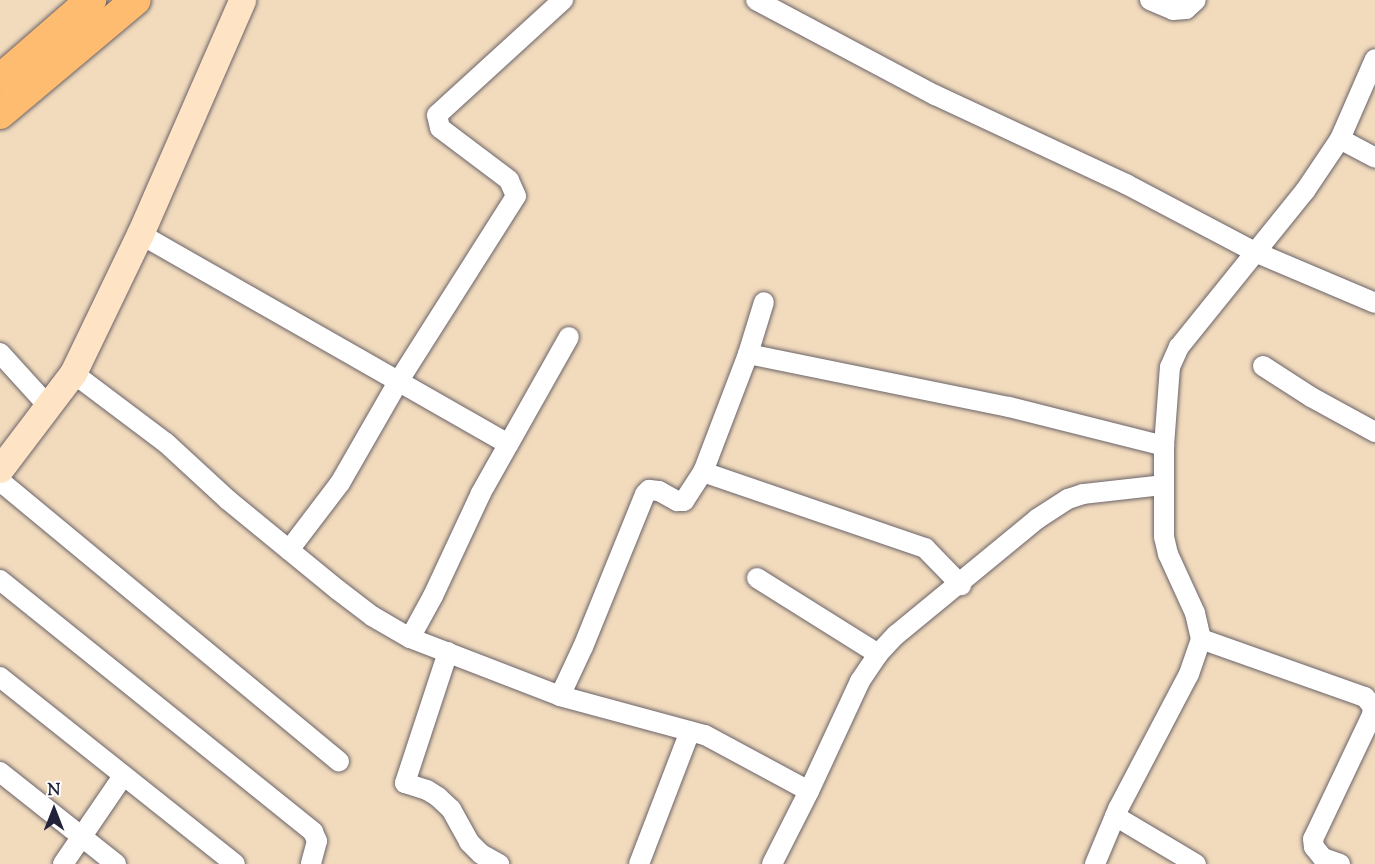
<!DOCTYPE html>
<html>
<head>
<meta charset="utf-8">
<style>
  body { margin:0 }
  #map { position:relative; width:1375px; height:864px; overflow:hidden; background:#f2dbbd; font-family:"Sorts Mill Goudy",serif }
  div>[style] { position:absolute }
  .roads { filter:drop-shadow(0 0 2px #6b6368) drop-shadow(0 0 2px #6b6368) }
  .street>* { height:20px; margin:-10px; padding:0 10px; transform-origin:10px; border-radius:10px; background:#fff }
  .secondary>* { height:27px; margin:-13.5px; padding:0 13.5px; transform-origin:13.5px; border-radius:13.5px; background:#fee4c5 }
  .primary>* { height:30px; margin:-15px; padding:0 15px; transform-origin:15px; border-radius:15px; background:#fdbc6f }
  span { translate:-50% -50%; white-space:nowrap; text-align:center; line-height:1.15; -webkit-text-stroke:5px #fff; paint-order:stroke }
  .north { position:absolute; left:24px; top:780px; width:60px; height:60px; -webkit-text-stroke:4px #fff; paint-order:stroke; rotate:0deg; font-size:16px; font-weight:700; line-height:24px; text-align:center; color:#22223b }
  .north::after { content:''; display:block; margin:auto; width:21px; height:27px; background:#22223b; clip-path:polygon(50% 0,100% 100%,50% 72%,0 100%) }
</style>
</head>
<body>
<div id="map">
  <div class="roads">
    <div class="street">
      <div style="left:756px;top:0;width:203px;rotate:28deg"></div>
      <div style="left:935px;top:95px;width:211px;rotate:25deg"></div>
      <div style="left:1126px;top:184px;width:146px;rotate:27.8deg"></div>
      <div style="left:1255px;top:252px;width:130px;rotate:23deg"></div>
      <div style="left:1150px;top:0;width:25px;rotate:23deg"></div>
      <div style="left:1173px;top:10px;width:13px;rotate:-4deg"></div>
      <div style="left:1186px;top:9px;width:13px;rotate:-42deg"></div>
      <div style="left:1340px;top:139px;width:40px;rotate:28deg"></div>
      <div style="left:140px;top:234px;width:424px;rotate:29.7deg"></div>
      <div style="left:0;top:353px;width:72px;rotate:47.8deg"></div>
      <div style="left:748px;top:354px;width:266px;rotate:11.5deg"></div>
      <div style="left:1009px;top:407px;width:160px;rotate:14.1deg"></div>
      <div style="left:1263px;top:366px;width:57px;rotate:32.9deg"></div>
      <div style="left:1311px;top:397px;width:73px;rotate:28.7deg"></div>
      <div style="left:73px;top:373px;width:116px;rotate:37deg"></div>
      <div style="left:166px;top:443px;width:84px;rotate:42.6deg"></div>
      <div style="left:228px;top:500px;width:142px;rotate:39.3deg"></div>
      <div style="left:338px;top:590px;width:43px;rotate:37.4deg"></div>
      <div style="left:372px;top:616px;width:44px;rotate:30.1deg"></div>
      <div style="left:410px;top:638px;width:161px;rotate:21.1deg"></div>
      <div style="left:560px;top:696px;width:150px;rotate:15.1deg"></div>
      <div style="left:705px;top:735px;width:118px;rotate:28.3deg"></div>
      <div style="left:809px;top:791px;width:121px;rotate:-65.1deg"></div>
      <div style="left:860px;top:681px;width:32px;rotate:-56deg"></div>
      <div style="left:878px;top:654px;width:26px;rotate:-47deg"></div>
      <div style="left:896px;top:635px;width:183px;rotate:-39.4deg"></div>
      <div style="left:1037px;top:519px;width:37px;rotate:-33deg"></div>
      <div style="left:1068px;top:499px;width:16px;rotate:-18deg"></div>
      <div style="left:1083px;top:494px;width:81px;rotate:-6.4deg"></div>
      <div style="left:703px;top:472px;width:235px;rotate:18.9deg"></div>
      <div style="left:925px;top:548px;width:52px;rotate:45.8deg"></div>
      <div style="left:0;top:481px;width:440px;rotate:39.6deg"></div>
      <div style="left:289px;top:550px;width:84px;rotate:-52.7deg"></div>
      <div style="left:340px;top:483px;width:116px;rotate:-60.1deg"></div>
      <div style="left:398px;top:382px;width:220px;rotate:-57.6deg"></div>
      <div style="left:516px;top:196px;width:17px;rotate:-114deg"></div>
      <div style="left:509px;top:180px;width:86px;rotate:-143deg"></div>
      <div style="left:440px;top:128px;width:13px;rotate:-103deg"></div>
      <div style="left:437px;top:115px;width:171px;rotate:-42.4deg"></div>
      <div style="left:757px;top:578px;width:143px;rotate:32.1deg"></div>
      <div style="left:0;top:580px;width:402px;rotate:38.8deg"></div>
      <div style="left:313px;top:832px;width:10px;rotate:66deg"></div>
      <div style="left:317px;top:841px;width:24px;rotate:105deg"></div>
      <div style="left:410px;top:638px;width:48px;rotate:-61.3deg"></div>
      <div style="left:433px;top:596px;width:114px;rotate:-65deg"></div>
      <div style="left:481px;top:493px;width:179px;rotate:-60.6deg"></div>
      <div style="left:1201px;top:639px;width:174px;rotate:19.5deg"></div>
      <div style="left:1365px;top:697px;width:13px;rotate:51deg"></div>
      <div style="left:1373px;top:707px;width:8px;rotate:97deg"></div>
      <div style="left:1372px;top:715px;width:137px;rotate:115.4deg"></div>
      <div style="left:1313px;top:839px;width:8px;rotate:83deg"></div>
      <div style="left:1314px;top:847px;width:14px;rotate:51deg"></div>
      <div style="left:1323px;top:858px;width:18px;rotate:19deg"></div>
      <div style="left:448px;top:652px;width:138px;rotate:108.2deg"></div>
      <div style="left:405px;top:783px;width:23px;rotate:18deg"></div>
      <div style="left:427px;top:790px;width:13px;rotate:32deg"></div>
      <div style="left:438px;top:797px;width:18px;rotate:43deg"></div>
      <div style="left:451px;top:809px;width:38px;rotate:61deg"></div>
      <div style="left:469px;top:842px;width:17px;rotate:45deg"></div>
      <div style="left:481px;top:854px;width:21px;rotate:29deg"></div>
      <div style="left:0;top:677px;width:300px;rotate:38.5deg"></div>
      <div style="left:560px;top:696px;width:54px;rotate:-64.9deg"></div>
      <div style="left:583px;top:647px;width:165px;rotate:-67.9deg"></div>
      <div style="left:645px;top:494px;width:6px;rotate:-45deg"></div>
      <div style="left:649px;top:490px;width:10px;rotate:6deg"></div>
      <div style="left:659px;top:491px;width:21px;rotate:29deg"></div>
      <div style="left:677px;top:501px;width:7px"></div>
      <div style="left:684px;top:501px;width:35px;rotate:-57deg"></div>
      <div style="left:703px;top:472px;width:126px;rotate:-69.1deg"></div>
      <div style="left:748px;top:354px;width:54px;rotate:-72.9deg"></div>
      <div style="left:0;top:772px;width:148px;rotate:38.4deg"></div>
      <div style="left:1115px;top:816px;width:94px;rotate:30.7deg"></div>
      <div style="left:63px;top:864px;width:107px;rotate:-55.7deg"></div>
      <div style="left:639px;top:864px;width:142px;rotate:-69deg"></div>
      <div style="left:772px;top:864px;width:82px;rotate:-63.1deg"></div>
      <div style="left:1095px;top:864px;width:60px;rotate:-67.3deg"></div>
      <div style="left:1118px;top:809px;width:153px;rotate:-62.3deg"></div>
      <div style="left:1189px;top:674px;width:37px;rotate:-71deg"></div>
      <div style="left:1201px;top:639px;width:27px;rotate:-103deg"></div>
      <div style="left:1195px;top:613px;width:65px;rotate:-114.6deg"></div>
      <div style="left:1168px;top:554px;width:17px;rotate:-103deg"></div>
      <div style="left:1164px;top:537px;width:91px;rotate:-90deg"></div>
      <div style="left:1164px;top:446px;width:79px;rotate:-85.7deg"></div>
      <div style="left:1170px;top:367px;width:22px;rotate:-66deg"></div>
      <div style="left:1179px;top:347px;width:201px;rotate:-51.1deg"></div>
      <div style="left:1305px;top:191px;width:63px;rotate:-56.1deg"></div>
      <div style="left:1340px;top:139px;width:87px;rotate:-66.4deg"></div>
    </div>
    <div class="secondary">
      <div style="left:0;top:469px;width:121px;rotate:-52.8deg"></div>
      <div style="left:73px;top:373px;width:154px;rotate:-64.3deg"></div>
      <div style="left:140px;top:234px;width:255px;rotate:-66.4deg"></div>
    </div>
    <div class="primary">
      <div style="left:0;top:79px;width:121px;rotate:-41deg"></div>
      <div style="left:0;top:114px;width:177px;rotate:-40deg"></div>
    </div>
  </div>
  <div class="north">N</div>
</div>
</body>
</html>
